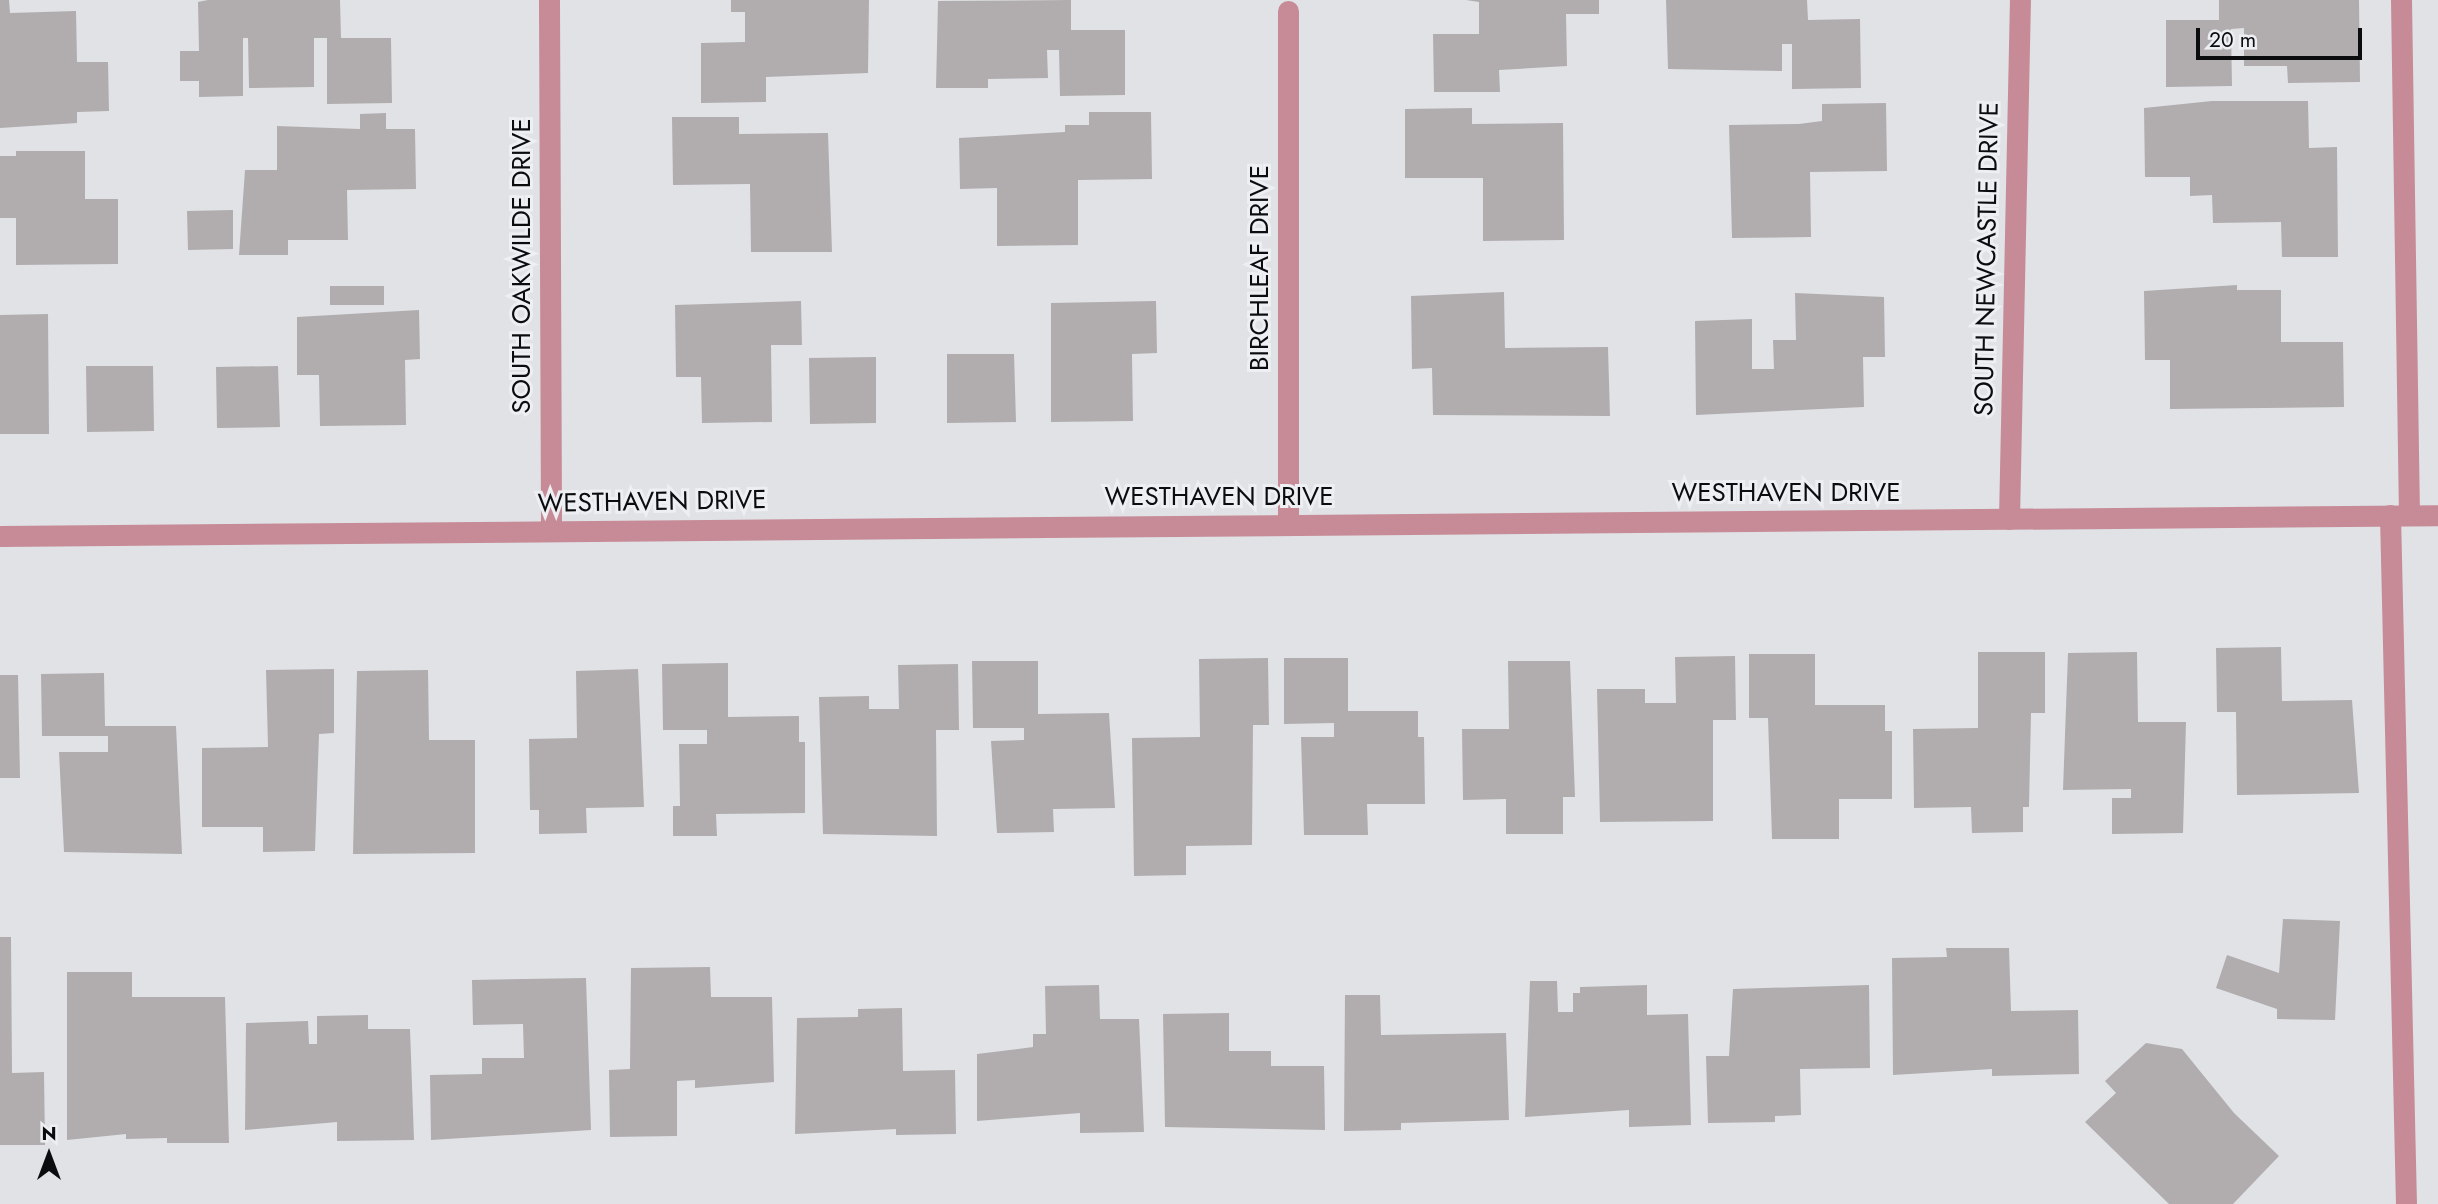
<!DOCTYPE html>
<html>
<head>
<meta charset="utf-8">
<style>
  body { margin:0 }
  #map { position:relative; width:2438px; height:1204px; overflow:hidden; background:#e0e2e6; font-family:Jost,sans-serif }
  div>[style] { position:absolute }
  .building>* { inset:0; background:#b1adae }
  .service>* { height:21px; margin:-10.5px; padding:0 10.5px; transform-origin:10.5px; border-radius:10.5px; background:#c68b97 }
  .minor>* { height:21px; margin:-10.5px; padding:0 10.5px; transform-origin:10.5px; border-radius:10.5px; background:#c68b97 }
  span { translate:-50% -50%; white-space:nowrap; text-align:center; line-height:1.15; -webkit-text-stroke:6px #edeff3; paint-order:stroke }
  .street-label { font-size:26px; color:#0b0c0d }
  .north { position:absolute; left:14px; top:1120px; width:70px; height:70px; -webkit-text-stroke:5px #edeff3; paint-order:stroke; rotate:0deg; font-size:19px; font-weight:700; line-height:28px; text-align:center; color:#0b0c0d }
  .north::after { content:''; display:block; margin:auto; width:24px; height:32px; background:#0b0c0d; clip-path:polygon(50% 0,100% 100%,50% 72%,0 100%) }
  .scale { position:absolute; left:2196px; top:28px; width:166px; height:32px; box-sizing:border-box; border:4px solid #0b0c0d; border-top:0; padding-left:9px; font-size:21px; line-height:24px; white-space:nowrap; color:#0b0c0d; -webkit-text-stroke:5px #edeff3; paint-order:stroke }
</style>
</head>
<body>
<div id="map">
  <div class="building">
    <div style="clip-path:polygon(0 0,9px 0,10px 13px,76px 11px,77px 62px,108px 62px,109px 111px,77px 112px,77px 123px,0 128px)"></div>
    <div style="clip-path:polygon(208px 0,340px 0,341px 38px,391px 38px,392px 103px,327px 104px,327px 38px,314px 38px,314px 87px,249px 88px,248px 38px,243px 38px,243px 96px,199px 97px,199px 81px,180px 81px,180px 51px,199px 51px,198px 2px)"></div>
    <div style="clip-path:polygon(731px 0,869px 0,868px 73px,766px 77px,766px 102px,701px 103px,701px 43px,745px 42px,745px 12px,731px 12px)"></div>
    <div style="clip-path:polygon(1071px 0,1071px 30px,1125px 30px,1125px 95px,1060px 96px,1059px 50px,1047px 50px,1048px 78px,988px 79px,988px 88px,936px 88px,938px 1px)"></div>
    <div style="clip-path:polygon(1466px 0,1599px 0,1599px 14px,1566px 14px,1567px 66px,1499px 70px,1500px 92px,1434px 92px,1433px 34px,1479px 34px,1479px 2px)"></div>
    <div style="clip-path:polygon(1666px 0,1807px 0,1808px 20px,1860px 19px,1861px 88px,1792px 89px,1792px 44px,1782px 44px,1782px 71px,1668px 69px)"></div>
    <div style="clip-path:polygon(2219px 0,2359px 0,2360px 82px,2288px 83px,2287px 66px,2244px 66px,2244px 28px,2231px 29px,2232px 86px,2166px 87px,2166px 20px,2219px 20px)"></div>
    <div style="clip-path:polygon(2212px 101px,2308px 101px,2309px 148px,2337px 147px,2338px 257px,2282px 257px,2281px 222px,2213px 223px,2212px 195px,2190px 196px,2190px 177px,2145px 177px,2144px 108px)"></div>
    <div style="clip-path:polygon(1886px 103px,1887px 171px,1810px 172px,1811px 237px,1732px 238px,1729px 125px,1799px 124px,1822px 121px,1822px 104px)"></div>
    <div style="clip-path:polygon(1472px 108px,1472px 124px,1563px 123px,1564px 240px,1483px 241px,1483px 178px,1405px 178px,1405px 109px)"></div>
    <div style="clip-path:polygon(1089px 112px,1151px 112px,1152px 179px,1078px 180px,1078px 245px,997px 246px,997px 188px,960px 189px,959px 138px,1065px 132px,1065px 125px,1089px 125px)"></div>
    <div style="clip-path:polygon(386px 113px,386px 129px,415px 129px,416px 189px,347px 190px,348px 240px,288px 240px,288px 255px,239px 255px,245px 170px,277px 170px,277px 126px,360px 129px,360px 114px)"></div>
    <div style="clip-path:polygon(672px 117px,739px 117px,739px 134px,828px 133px,832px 252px,751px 252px,750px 184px,673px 185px)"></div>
    <div style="clip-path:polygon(16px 151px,85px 151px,85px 199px,118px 199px,118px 264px,16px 265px,16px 218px,0 218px,0 156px,16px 156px)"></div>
    <div style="clip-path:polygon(233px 210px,233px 249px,188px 250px,187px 211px)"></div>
    <div style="clip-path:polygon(2237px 285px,2237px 290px,2281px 290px,2281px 342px,2343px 342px,2344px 407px,2170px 409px,2170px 360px,2145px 360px,2144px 291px)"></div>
    <div style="clip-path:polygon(330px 286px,384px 286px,384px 305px,330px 305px)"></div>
    <div style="clip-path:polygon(1504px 292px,1505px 348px,1608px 347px,1610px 416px,1433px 415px,1432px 368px,1412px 369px,1411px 296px)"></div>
    <div style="clip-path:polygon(1795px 293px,1884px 297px,1885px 357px,1863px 357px,1864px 407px,1696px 415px,1695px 321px,1752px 319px,1752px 369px,1774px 369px,1773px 340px,1796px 340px)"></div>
    <div style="clip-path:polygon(801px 301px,802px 345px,771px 345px,772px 422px,702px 423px,701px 377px,676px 377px,675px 305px)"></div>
    <div style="clip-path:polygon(1156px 301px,1157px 353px,1132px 354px,1133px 421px,1051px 422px,1051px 303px)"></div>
    <div style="clip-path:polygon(419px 310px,420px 359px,405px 360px,406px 425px,320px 426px,319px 375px,297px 375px,297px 317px)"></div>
    <div style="clip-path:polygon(48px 314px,49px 434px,0 434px,0 315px)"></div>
    <div style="clip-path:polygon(947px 354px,1014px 354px,1016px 422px,947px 423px)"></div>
    <div style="clip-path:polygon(876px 357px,876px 423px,810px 424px,809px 358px)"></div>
    <div style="clip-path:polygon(86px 366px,153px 366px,154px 431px,87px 432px)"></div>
    <div style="clip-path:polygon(278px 366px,280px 427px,217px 428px,216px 367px)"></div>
    <div style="clip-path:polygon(2281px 647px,2282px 701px,2352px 700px,2359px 793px,2237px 795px,2236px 712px,2217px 712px,2216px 648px)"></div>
    <div style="clip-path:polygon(1978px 652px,2045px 652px,2045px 713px,2031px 713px,2029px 807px,2023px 807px,2023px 832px,1972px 833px,1971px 807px,1914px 808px,1913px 729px,1978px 728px)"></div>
    <div style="clip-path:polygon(2137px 652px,2138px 722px,2186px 722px,2183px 833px,2112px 834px,2112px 798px,2131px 798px,2131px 789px,2063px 790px,2068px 653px)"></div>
    <div style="clip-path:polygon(1749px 654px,1815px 654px,1815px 705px,1885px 705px,1885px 731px,1892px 731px,1892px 799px,1839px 799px,1839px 839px,1772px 839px,1768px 718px,1749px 718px)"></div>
    <div style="clip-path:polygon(1735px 656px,1736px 720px,1713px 720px,1713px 821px,1600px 822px,1597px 689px,1645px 689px,1645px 703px,1676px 703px,1675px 657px)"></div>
    <div style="clip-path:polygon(1268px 658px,1269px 725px,1253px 725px,1252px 845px,1186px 846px,1186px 875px,1134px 876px,1132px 738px,1200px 737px,1199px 659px)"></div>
    <div style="clip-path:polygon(1284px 658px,1348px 658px,1348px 711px,1418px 711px,1418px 737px,1424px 737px,1425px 804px,1367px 804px,1368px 835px,1304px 835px,1301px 737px,1334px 737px,1334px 723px,1284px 724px)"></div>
    <div style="clip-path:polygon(972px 661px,1038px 661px,1038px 714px,1109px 713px,1115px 808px,1053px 809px,1054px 832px,997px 833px,991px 741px,1024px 740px,1024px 728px,973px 728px)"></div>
    <div style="clip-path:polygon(1508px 661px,1570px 661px,1575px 797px,1563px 797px,1563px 834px,1506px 834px,1506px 799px,1463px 800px,1462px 729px,1509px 729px)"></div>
    <div style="clip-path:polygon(728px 663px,728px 717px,799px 716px,799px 742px,805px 742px,805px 813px,716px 814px,717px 836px,673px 836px,673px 806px,680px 806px,679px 744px,707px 744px,707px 730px,663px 730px,662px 664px)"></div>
    <div style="clip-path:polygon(958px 664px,959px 730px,936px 730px,937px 836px,823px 834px,819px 697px,869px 696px,869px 709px,899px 709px,898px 665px)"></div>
    <div style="clip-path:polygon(334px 669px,334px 733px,319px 734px,315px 851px,263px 852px,263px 827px,202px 827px,202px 748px,268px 747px,266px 670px)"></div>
    <div style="clip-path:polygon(638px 669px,644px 807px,586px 808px,587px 833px,539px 834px,539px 810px,530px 810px,529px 739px,577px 738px,576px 671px)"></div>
    <div style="clip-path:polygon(428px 670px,429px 740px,475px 740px,475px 853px,353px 854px,357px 671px)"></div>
    <div style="clip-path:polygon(104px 673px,105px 726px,176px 726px,182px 854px,64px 852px,59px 752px,108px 752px,108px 736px,42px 736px,41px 674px)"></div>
    <div style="clip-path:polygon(0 675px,18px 675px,20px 778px,0 778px)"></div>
    <div style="clip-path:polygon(2283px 919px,2340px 921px,2335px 1020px,2277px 1019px,2277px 1009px,2216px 988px,2227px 955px,2279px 973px)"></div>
    <div style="clip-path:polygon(0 937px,11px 937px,12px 1073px,44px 1072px,45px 1145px,0 1145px)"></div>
    <div style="clip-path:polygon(1946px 948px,2009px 948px,2011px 1011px,2078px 1010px,2079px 1074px,1992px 1076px,1992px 1069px,1893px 1075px,1892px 958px,1947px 957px)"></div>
    <div style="clip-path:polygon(710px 967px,711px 997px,772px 997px,774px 1082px,695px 1088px,695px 1080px,677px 1081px,677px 1136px,610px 1137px,609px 1070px,630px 1069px,631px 968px)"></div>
    <div style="clip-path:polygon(67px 972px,132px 972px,132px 997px,225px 997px,229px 1143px,167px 1143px,167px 1138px,126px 1139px,126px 1134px,67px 1140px)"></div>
    <div style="clip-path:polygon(586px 978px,591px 1130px,431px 1140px,430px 1075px,482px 1074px,482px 1058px,524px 1058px,523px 1024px,473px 1025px,472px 980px)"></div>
    <div style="clip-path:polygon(1530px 981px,1557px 981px,1558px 1012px,1573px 1012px,1573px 993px,1580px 993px,1580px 987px,1647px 985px,1647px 1015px,1688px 1014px,1691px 1125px,1629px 1127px,1629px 1110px,1525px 1117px)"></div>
    <div style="clip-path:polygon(1099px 985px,1100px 1019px,1139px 1019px,1144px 1132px,1080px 1133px,1080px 1113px,977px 1121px,977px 1054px,1033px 1047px,1033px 1034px,1046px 1034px,1045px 986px)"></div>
    <div style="clip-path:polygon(1869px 985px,1870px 1068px,1800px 1069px,1801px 1115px,1775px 1116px,1775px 1122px,1708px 1123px,1706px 1056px,1729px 1056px,1733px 989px)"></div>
    <div style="clip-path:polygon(1345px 995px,1380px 995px,1381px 1035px,1506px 1033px,1509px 1120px,1401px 1123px,1401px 1130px,1344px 1131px)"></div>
    <div style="clip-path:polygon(902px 1008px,903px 1071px,955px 1070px,956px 1134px,896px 1135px,896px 1129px,795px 1134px,797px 1018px,858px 1017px,858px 1009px)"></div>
    <div style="clip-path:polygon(1229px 1013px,1229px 1051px,1271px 1051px,1271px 1066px,1324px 1066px,1325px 1130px,1165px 1127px,1163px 1014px)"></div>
    <div style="clip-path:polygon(368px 1015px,368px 1029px,410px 1029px,414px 1140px,337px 1141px,337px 1122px,245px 1130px,246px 1023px,308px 1021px,309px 1044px,317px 1044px,317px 1016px)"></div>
    <div style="clip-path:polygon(2146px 1043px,2182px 1049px,2234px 1113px,2279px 1156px,2233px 1204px,2169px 1204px,2085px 1122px,2116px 1093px,2105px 1081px)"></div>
  </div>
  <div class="service">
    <div style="left:2401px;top:0;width:515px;rotate:89.11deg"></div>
    <div style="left:2390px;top:515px;width:689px;rotate:88.67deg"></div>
  </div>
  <div class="minor">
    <div style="left:549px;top:0;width:531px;rotate:89.78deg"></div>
    <div style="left:1288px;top:11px;width:513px;rotate:90deg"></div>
    <div style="left:2009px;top:519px;width:519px;rotate:-88.79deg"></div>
    <div style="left:0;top:536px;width:2438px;rotate:-0.49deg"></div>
  </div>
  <div class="street-label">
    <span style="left:1987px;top:259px;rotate:-89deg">SOUTH NEWCASTLE DRIVE</span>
    <span style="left:522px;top:266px;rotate:-90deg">SOUTH OAKWILDE DRIVE</span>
    <span style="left:1260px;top:268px;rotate:-90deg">BIRCHLEAF DRIVE</span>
    <span style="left:1786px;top:493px">WESTHAVEN DRIVE</span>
    <span style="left:1219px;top:497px">WESTHAVEN DRIVE</span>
    <span style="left:652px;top:502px;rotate:-1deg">WESTHAVEN DRIVE</span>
  </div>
  <div class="north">N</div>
  <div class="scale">20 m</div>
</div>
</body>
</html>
